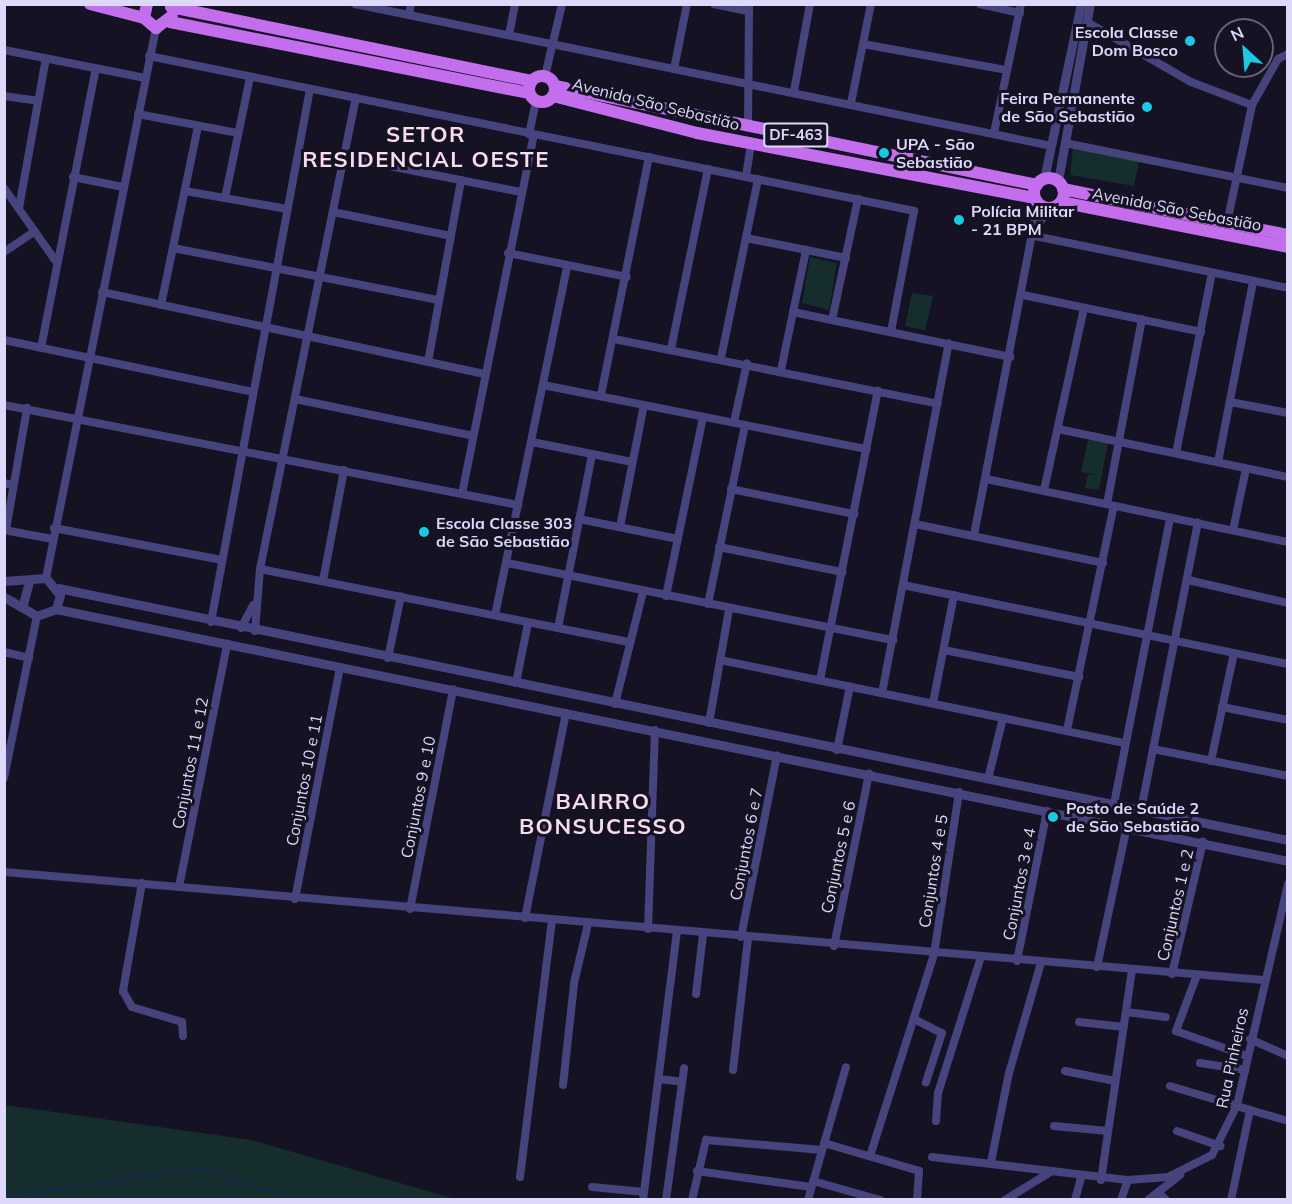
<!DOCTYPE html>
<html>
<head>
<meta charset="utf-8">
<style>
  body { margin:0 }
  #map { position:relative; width:1292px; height:1204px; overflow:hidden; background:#151224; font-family:Mulish,sans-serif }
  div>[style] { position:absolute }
  .green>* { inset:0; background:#162d2d }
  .stream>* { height:2px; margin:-1px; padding:0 1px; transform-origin:1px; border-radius:1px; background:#172848 }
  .minor>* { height:8px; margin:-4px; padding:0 4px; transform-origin:4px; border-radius:4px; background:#47437d }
  .tertiary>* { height:9px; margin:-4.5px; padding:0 4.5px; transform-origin:4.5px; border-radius:4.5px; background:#47437d }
  .primary>* { height:12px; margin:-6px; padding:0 6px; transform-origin:6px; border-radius:6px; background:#c26eed }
  .primary>.ring { margin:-6px; padding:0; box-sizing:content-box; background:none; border:12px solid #c26eed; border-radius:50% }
  .dots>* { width:16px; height:16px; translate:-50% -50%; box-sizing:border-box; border:3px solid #151224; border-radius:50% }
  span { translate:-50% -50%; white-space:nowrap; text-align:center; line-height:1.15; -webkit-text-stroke:6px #151224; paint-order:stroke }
  .shield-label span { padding:2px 4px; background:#151224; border:2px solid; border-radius:4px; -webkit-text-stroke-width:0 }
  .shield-label { font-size:15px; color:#ded9fa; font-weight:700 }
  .poi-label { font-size:16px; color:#ded9fa; font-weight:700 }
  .right { translate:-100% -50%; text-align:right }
  .left { translate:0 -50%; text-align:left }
  .street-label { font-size:16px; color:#ded9fa }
  .district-label { font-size:22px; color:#fadbee; font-weight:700; letter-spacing:1.5px }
  .frame { position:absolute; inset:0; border:6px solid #ded9fa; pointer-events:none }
  .north { position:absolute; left:1214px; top:18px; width:60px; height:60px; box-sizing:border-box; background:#151224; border:2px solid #65627a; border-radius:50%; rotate:334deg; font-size:16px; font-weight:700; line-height:24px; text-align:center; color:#ded9fa }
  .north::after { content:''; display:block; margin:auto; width:21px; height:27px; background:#1dc8e2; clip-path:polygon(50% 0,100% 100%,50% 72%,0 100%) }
</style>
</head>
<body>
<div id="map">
  <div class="green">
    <div style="clip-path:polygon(1073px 148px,1139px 161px,1134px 186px,1070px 175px)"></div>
    <div style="clip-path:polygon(810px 257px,837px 263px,829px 310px,802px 303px)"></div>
    <div style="clip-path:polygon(912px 293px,933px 296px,925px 330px,905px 326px)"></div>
    <div style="clip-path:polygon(1088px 440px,1108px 443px,1099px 490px,1085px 488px,1088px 474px,1099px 475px,1081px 472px)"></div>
    <div style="clip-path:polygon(5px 1105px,251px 1140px,455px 1199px,5px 1199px)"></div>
  </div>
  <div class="stream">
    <div style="left:4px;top:1197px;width:201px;rotate:-8.3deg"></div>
    <div style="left:203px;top:1168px;width:97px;rotate:19.2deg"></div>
  </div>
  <div class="minor">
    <div style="left:355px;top:4px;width:711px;rotate:11.52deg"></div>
    <div style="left:714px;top:4px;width:35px;rotate:12deg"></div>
    <div style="left:980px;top:4px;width:41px;rotate:12.7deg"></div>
    <div style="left:409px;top:15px;width:11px;rotate:-80deg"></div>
    <div style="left:1087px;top:22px;width:120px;rotate:30deg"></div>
    <div style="left:1191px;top:82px;width:65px;rotate:20.7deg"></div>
    <div style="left:509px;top:35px;width:32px;rotate:-79deg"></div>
    <div style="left:863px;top:44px;width:145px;rotate:10.3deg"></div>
    <div style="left:4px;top:50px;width:144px;rotate:11.2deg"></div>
    <div style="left:149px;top:56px;width:781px;rotate:11.45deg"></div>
    <div style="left:914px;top:211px;width:123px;rotate:100.8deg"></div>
    <div style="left:674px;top:69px;width:66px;rotate:-78.7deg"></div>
    <div style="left:545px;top:76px;width:74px;rotate:-76.7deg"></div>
    <div style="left:794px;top:91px;width:88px;rotate:-79.6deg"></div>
    <div style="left:4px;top:96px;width:34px;rotate:8deg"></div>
    <div style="left:851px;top:103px;width:101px;rotate:-78.6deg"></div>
    <div style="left:138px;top:114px;width:102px;rotate:10.8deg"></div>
    <div style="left:748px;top:125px;width:121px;rotate:-89.5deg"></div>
    <div style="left:994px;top:133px;width:132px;rotate:-78.2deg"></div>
    <div style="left:529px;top:134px;width:33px;rotate:-78deg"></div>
    <div style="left:1065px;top:143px;width:227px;rotate:11.4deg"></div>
    <div style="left:344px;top:157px;width:179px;rotate:11.2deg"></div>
    <div style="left:746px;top:176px;width:32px;rotate:-81deg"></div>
    <div style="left:73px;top:177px;width:51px;rotate:11.3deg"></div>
    <div style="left:4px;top:188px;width:88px;rotate:54.7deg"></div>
    <div style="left:185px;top:191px;width:104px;rotate:10deg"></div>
    <div style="left:225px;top:198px;width:124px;rotate:-78.3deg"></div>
    <div style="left:19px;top:208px;width:152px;rotate:-79.8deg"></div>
    <div style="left:333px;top:212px;width:120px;rotate:11.5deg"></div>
    <div style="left:1227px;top:223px;width:121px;rotate:-78deg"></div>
    <div style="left:1252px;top:105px;width:53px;rotate:-60.5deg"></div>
    <div style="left:1278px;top:59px;width:11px;rotate:-27deg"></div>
    <div style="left:1038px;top:225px;width:21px;rotate:-55deg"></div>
    <div style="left:1035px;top:236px;width:258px;rotate:11.6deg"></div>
    <div style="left:746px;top:238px;width:102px;rotate:11.3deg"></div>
    <div style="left:173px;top:248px;width:271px;rotate:11.1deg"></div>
    <div style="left:4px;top:252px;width:37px;rotate:-34deg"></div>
    <div style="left:508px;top:253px;width:121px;rotate:11.4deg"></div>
    <div style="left:102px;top:292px;width:390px;rotate:12.1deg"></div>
    <div style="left:1023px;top:295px;width:182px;rotate:11.7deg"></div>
    <div style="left:161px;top:305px;width:183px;rotate:-78.3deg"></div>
    <div style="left:793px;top:312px;width:222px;rotate:11.7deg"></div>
    <div style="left:832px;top:320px;width:124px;rotate:-77.9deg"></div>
    <div style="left:614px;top:339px;width:330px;rotate:11.3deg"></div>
    <div style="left:4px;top:340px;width:254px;rotate:11.8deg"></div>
    <div style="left:41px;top:348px;width:285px;rotate:-78.9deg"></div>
    <div style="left:671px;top:349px;width:184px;rotate:-78.4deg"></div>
    <div style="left:721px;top:358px;width:183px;rotate:-78.3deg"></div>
    <div style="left:428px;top:362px;width:185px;rotate:-79.7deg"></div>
    <div style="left:781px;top:370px;width:123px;rotate:-78.2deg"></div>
    <div style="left:543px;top:385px;width:330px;rotate:11.2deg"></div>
    <div style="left:601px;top:395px;width:243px;rotate:-78.6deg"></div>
    <div style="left:295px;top:399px;width:182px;rotate:11.7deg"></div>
    <div style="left:1230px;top:402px;width:59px;rotate:10.7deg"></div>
    <div style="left:4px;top:405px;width:524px;rotate:11.01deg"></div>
    <div style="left:734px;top:422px;width:60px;rotate:-77.6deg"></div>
    <div style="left:1058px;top:429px;width:235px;rotate:11.8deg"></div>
    <div style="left:532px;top:442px;width:102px;rotate:11.3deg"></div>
    <div style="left:1176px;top:453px;width:184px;rotate:-78.7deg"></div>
    <div style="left:1218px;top:462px;width:183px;rotate:-79deg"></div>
    <div style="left:986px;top:479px;width:309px;rotate:11.8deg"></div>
    <div style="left:4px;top:483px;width:9px;rotate:13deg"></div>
    <div style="left:731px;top:489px;width:126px;rotate:11.5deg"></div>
    <div style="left:1044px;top:490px;width:186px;rotate:-77.6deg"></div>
    <div style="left:462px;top:494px;width:366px;rotate:-78.7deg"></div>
    <div style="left:1107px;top:504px;width:188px;rotate:-79.3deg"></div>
    <div style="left:579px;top:519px;width:101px;rotate:11.4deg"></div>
    <div style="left:915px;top:524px;width:192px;rotate:11.7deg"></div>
    <div style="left:620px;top:527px;width:124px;rotate:-78.9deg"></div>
    <div style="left:54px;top:528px;width:171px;rotate:10.8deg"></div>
    <div style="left:4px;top:530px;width:49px;rotate:10.6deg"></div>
    <div style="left:6px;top:530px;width:124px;rotate:-80.2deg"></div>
    <div style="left:1233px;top:530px;width:62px;rotate:-78deg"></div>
    <div style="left:974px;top:535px;width:337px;rotate:-79.1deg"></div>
    <div style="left:719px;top:547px;width:126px;rotate:11.5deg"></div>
    <div style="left:507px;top:563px;width:394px;rotate:11.3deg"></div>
    <div style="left:260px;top:569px;width:377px;rotate:11.2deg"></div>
    <div style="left:46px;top:578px;width:561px;rotate:-78.69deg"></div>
    <div style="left:1188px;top:580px;width:103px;rotate:13deg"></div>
    <div style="left:323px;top:581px;width:113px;rotate:-79.3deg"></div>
    <div style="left:903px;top:585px;width:393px;rotate:11.6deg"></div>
    <div style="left:666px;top:596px;width:183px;rotate:-78.3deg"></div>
    <div style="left:708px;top:604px;width:183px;rotate:-78.3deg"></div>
    <div style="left:495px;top:615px;width:356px;rotate:-78.3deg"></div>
    <div style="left:211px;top:622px;width:542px;rotate:-79.48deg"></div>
    <div style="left:241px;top:628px;width:26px;rotate:-62deg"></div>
    <div style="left:558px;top:628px;width:177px;rotate:-78.9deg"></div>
    <div style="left:255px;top:631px;width:62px;rotate:-85.4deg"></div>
    <div style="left:260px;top:569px;width:481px;rotate:-78.5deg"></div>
    <div style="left:944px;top:650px;width:138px;rotate:11.3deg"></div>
    <div style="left:4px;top:652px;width:26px;rotate:13deg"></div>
    <div style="left:388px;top:658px;width:63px;rotate:-78.2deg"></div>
    <div style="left:720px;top:660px;width:413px;rotate:11.6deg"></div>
    <div style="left:820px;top:680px;width:295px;rotate:-78.7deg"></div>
    <div style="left:516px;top:683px;width:61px;rotate:-78.7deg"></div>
    <div style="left:882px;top:693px;width:356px;rotate:-79.2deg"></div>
    <div style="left:933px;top:703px;width:110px;rotate:-79deg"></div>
    <div style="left:615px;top:704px;width:115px;rotate:-76deg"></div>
    <div style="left:1222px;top:707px;width:67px;rotate:11.1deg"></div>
    <div style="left:709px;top:723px;width:116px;rotate:-80deg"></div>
    <div style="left:1067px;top:730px;width:229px;rotate:-78.2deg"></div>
    <div style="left:1153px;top:749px;width:138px;rotate:11.3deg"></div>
    <div style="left:837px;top:750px;width:65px;rotate:-78.5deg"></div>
    <div style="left:1211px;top:761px;width:110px;rotate:-78deg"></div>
    <div style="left:4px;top:778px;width:165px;rotate:-78.5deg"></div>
    <div style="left:988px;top:779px;width:63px;rotate:-76.2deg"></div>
    <div style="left:1114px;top:804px;width:291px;rotate:-78.9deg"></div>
    <div style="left:1141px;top:810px;width:293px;rotate:-78.8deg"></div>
    <div style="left:4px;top:872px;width:1264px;rotate:4.9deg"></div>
    <div style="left:142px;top:883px;width:110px;rotate:100deg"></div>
    <div style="left:123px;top:991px;width:18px;rotate:61deg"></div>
    <div style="left:132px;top:1007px;width:52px;rotate:16.7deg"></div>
    <div style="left:182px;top:1022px;width:14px;rotate:86deg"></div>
    <div style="left:179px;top:887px;width:248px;rotate:-78.8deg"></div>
    <div style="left:295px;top:899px;width:236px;rotate:-79deg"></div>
    <div style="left:410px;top:909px;width:224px;rotate:-78.9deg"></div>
    <div style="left:525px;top:918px;width:209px;rotate:-78.7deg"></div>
    <div style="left:648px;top:929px;width:199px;rotate:-88deg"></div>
    <div style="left:741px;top:937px;width:185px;rotate:-78.8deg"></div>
    <div style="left:834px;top:946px;width:176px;rotate:-78.5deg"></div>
    <div style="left:1017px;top:961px;width:153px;rotate:-78.7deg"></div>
    <div style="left:1097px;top:967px;width:144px;rotate:-78deg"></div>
    <div style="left:1172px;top:974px;width:136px;rotate:-76.8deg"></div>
    <div style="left:1197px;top:975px;width:60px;rotate:110.6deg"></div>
    <div style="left:1176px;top:1031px;width:75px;rotate:19.4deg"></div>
    <div style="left:696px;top:994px;width:60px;rotate:-83.3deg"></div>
    <div style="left:1126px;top:1012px;width:40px;rotate:7.1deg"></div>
    <div style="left:914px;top:1019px;width:31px;rotate:27deg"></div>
    <div style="left:942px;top:1033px;width:52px;rotate:108.1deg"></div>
    <div style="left:1079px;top:1022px;width:45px;rotate:6.3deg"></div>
    <div style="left:1250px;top:1039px;width:42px;rotate:24.1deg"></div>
    <div style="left:1200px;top:1063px;width:46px;rotate:8.8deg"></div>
    <div style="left:733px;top:1070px;width:133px;rotate:-83.5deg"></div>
    <div style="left:1065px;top:1071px;width:51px;rotate:11.3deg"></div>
    <div style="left:659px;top:1079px;width:23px;rotate:7deg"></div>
    <div style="left:563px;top:1085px;width:103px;rotate:-83.8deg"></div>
    <div style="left:574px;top:983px;width:61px;rotate:-76.7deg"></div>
    <div style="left:1170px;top:1086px;width:84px;rotate:16.7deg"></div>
    <div style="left:1250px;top:1110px;width:92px;rotate:101.9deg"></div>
    <div style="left:1250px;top:1110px;width:40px;rotate:16deg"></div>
    <div style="left:936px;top:1121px;width:28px;rotate:-86deg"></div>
    <div style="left:938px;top:1093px;width:143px;rotate:-72.5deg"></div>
    <div style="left:1054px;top:1126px;width:54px;rotate:5.3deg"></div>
    <div style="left:1177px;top:1131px;width:46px;rotate:19.2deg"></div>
    <div style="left:824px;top:1143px;width:99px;rotate:16.4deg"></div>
    <div style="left:919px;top:1171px;width:29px;rotate:94deg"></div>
    <div style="left:871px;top:1153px;width:209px;rotate:-72.4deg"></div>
    <div style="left:934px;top:954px;width:164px;rotate:-81.2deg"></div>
    <div style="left:932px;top:1157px;width:197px;rotate:6.7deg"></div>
    <div style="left:1128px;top:1180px;width:40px;rotate:-4.3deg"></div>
    <div style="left:1168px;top:1177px;width:49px;rotate:-26.6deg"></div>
    <div style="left:1212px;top:1155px;width:56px;rotate:-63.4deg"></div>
    <div style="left:1237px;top:1105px;width:227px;rotate:-77deg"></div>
    <div style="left:991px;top:1162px;width:91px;rotate:-78.6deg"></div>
    <div style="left:1009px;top:1073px;width:115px;rotate:-73.8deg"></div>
    <div style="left:697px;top:1171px;width:115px;rotate:8deg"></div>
    <div style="left:520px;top:1177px;width:258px;rotate:-82.9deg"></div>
    <div style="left:1101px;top:1180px;width:211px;rotate:-81.6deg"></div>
    <div style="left:813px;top:1181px;width:70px;rotate:15.8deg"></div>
    <div style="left:592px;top:1187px;width:52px;rotate:5.5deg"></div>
    <div style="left:1159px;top:1193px;width:10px;rotate:45deg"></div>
    <div style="left:643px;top:1200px;width:270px;rotate:-82.8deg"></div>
    <div style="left:666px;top:1200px;width:133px;rotate:-82.2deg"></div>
    <div style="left:692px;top:1200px;width:62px;rotate:-76.9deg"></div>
    <div style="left:706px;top:1140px;width:116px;rotate:4.9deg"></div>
    <div style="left:808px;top:1200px;width:138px;rotate:-74.1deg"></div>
    <div style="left:1005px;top:1200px;width:55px;rotate:-31.7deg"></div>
    <div style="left:1075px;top:1200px;width:23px;rotate:-75deg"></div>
    <div style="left:1121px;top:1200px;width:21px;rotate:-71deg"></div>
    <div style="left:1148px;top:1200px;width:41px;rotate:-38deg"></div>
  </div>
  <div class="tertiary">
    <div style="left:1044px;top:179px;width:179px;rotate:-78.1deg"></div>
    <div style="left:1058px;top:181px;width:180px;rotate:-79.8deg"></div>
    <div style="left:4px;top:581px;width:42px;rotate:-4.1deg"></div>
    <div style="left:46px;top:578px;width:22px;rotate:51deg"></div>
    <div style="left:60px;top:595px;width:15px;rotate:106deg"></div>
    <div style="left:56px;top:609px;width:20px;rotate:160deg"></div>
    <div style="left:37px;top:616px;width:38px;rotate:-150deg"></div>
    <div style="left:58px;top:588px;width:1256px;rotate:11.58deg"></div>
    <div style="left:23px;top:604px;width:24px;rotate:-75deg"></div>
    <div style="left:56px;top:609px;width:1258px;rotate:11.56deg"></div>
  </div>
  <div class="primary">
    <div style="left:90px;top:4px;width:56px;rotate:14.5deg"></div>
    <div style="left:147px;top:4px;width:14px;rotate:102deg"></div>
    <div style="left:144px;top:18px;width:16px;rotate:40deg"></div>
    <div style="left:156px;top:28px;width:20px;rotate:-37deg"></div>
    <div style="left:171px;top:7px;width:368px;rotate:11.6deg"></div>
    <div style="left:170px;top:22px;width:365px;rotate:11.2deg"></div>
    <div class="ring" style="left:529px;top:76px;width:14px;height:14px"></div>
    <div style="left:555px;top:86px;width:492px;rotate:11.6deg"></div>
    <div style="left:553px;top:96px;width:149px;rotate:14.4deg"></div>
    <div style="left:697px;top:133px;width:343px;rotate:10.9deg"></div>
    <div class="ring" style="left:1034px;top:178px;width:18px;height:18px"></div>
    <div style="left:1063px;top:189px;width:230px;rotate:11.6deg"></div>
    <div style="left:1061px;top:202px;width:231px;rotate:11.2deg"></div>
  </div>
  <div class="dots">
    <div style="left:1190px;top:41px;background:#1dc8e2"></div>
    <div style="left:1147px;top:107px;background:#1dc8e2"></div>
    <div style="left:884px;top:153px;background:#1dc8e2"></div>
    <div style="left:959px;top:220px;background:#1dc8e2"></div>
    <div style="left:424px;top:532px;background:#1dc8e2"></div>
    <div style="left:1053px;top:817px;background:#1dc8e2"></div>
  </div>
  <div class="shield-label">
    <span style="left:796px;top:135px">DF-463</span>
  </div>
  <div class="poi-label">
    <span class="right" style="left:1178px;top:41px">Escola Classe<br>Dom Bosco</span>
    <span class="right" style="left:1135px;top:107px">Feira Permanente<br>de São Sebastião</span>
    <span class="left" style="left:896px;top:153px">UPA - São<br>Sebastião</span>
    <span class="left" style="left:971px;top:220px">Polícia Militar<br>- 21 BPM</span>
    <span class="left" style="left:436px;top:532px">Escola Classe 303<br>de São Sebastião</span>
    <span class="left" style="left:1066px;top:817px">Posto de Saúde 2<br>de São Sebastião</span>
  </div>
  <div class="street-label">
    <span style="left:656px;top:104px;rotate:14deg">Avenida São Sebastião</span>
    <span style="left:1177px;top:209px;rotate:11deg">Avenida São Sebastião</span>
    <span style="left:190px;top:763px;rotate:-79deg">Conjuntos 11 e 12</span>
    <span style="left:304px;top:780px;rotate:-79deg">Conjuntos 10 e 11</span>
    <span style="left:418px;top:797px;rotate:-79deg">Conjuntos 9 e 10</span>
    <span style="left:746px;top:844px;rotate:-79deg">Conjuntos 6 e 7</span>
    <span style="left:838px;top:857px;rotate:-78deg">Conjuntos 5 e 6</span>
    <span style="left:933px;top:871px;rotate:-81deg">Conjuntos 4 e 5</span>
    <span style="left:1019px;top:884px;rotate:-79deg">Conjuntos 3 e 4</span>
    <span style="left:1175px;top:905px;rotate:-77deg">Conjuntos 1 e 2</span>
    <span style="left:1232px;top:1058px;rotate:-78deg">Rua Pinheiros</span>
  </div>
  <div class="district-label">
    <span style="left:426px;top:147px">SETOR<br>RESIDENCIAL OESTE</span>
    <span style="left:603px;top:814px">BAIRRO<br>BONSUCESSO</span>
  </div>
  <div class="frame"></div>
  <div class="north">N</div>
</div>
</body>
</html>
